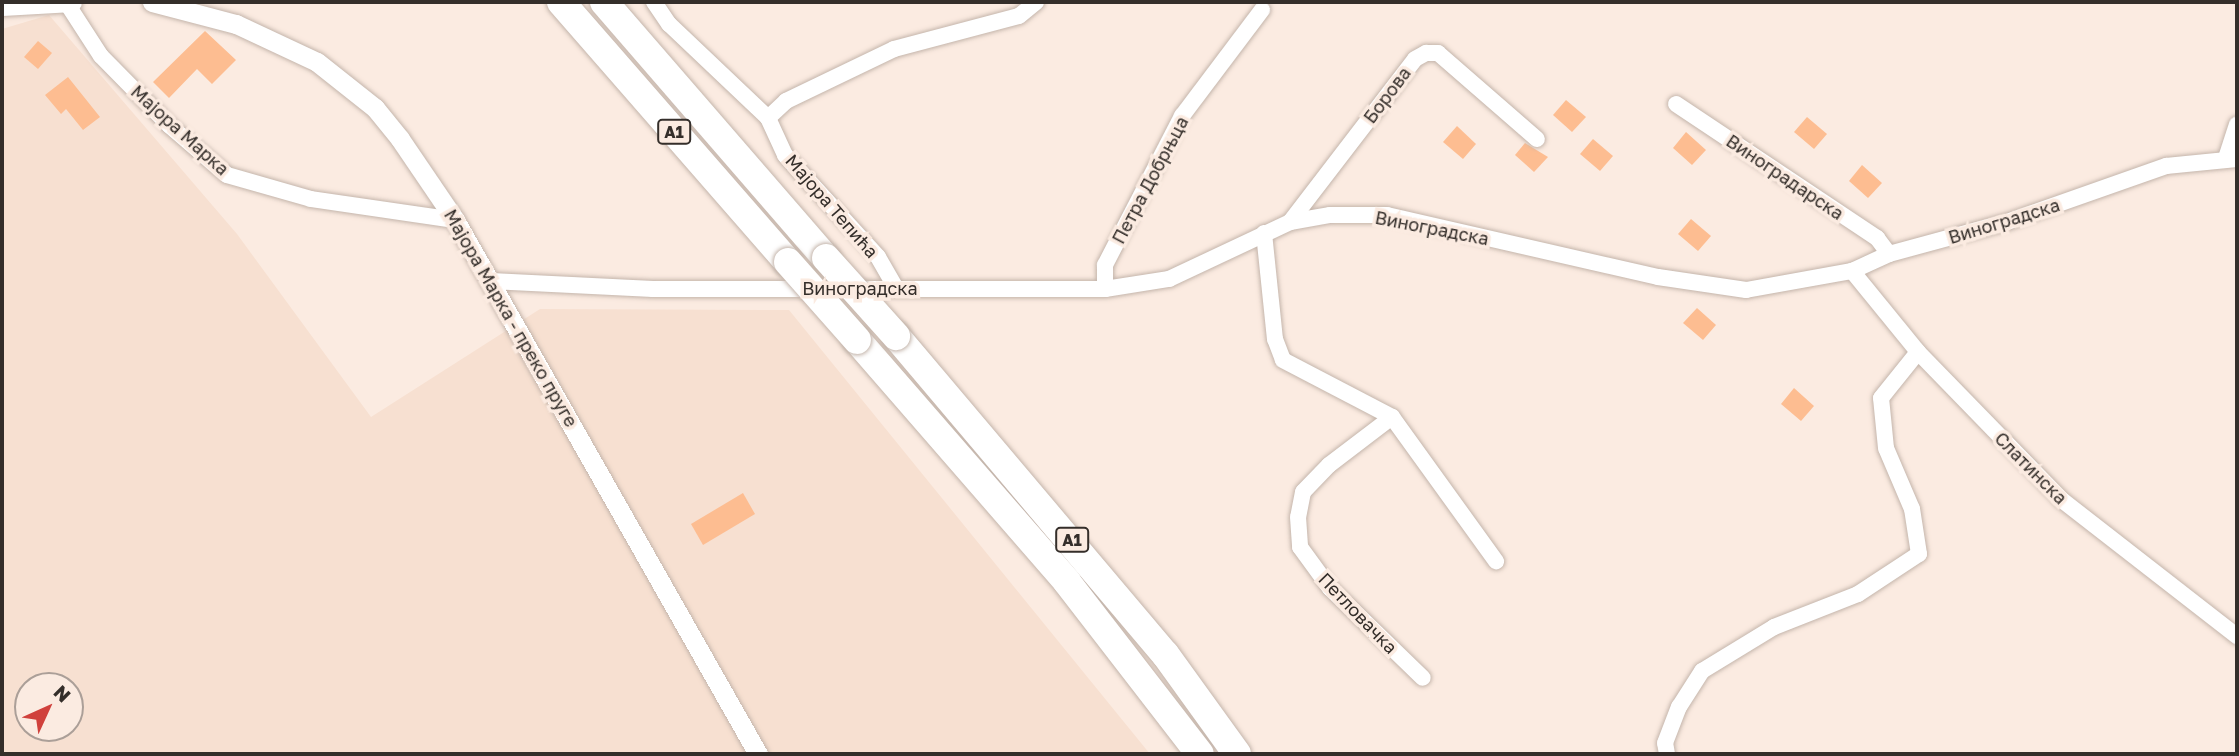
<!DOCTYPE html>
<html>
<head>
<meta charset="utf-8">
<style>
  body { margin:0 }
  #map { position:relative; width:2239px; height:756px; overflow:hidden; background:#fbebe1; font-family:"Golos Text",sans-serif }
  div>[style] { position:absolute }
  .built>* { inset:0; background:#f7e0d1 }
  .building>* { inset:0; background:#fdbd91 }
  .roads { filter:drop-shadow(0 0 2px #c4b5ab) drop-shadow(0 0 2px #c4b5ab) }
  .minor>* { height:16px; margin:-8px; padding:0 8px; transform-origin:8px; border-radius:8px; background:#fff }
  .tertiary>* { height:19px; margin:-9.5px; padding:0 9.5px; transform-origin:9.5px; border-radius:9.5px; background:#fff }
  .motorway>* { height:28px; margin:-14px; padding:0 14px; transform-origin:14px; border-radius:14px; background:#fff }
  .bridges { filter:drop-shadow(0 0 2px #c4b5ab) drop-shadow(0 0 2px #c4b5ab) }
  .motorway-bridge>* { height:28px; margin:-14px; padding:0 14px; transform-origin:14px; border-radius:14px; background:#fff }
  span { translate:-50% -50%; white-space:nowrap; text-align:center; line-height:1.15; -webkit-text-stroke:7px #fbebe1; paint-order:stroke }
  .shield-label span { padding:2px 5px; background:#fbebe1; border:2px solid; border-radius:5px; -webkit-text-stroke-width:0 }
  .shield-label { font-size:16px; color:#342e2a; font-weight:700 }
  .street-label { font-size:18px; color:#342e2a }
  .frame { position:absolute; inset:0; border:4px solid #342e2a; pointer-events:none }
  .north { position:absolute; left:14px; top:672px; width:70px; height:70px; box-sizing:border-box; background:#fbebe1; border:2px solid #ab9f98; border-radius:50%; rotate:45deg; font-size:19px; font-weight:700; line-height:28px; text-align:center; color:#342e2a }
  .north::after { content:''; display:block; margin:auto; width:24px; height:32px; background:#d0413c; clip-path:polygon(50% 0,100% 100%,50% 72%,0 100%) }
</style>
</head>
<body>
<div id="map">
  <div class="built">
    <div style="clip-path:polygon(evenodd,49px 15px,237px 234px,371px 417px,540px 309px,789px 310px,1150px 754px,2px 754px,2px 29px,49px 15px,28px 686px,70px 686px,70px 728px,28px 728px,28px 686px)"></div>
  </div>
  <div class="building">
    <div style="clip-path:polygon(205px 31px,236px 60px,212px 84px,197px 69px,169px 98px,153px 82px)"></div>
    <div style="clip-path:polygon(38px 41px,52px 53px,38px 69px,24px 57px)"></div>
    <div style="clip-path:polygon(68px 77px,100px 117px,83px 130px,66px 109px,61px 114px,45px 95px)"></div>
    <div style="clip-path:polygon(1566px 100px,1586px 117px,1572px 132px,1553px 115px)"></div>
    <div style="clip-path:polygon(1807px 117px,1827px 134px,1814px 149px,1794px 132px)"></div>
    <div style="clip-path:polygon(1457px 126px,1476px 144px,1463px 159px,1443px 142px)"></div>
    <div style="clip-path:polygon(1686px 132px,1706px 150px,1692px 165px,1673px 148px)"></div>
    <div style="clip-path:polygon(1593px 139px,1613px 156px,1600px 171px,1580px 154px)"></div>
    <div style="clip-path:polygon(1525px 143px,1548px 157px,1534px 172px,1515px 155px)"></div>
    <div style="clip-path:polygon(1862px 165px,1882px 183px,1868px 198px,1849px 181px)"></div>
    <div style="clip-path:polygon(1691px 219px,1711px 236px,1698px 251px,1678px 234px)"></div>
    <div style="clip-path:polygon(1697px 308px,1716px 325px,1703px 340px,1683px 323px)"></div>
    <div style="clip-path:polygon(1794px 388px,1814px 406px,1801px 421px,1781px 404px)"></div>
    <div style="clip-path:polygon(743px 493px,755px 514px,703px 545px,691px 524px)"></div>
  </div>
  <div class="roads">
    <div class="minor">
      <div style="left:66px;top:2px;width:64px;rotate:57.1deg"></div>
      <div style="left:101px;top:56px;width:98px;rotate:45.4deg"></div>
      <div style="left:170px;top:126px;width:75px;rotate:40.7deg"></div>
      <div style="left:227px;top:175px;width:87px;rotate:15.9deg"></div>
      <div style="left:311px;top:199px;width:146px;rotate:8.3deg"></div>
      <div style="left:654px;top:2px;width:27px;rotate:56deg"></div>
      <div style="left:669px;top:24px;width:137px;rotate:43.5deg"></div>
      <div style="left:768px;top:118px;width:41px;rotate:65.3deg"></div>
      <div style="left:785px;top:155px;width:138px;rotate:47.6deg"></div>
      <div style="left:878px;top:257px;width:36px;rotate:60deg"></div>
      <div style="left:1676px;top:104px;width:242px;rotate:33.7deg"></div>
      <div style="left:1877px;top:238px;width:20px;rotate:53deg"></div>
      <div style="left:768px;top:118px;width:25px;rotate:-43deg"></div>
      <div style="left:786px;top:101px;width:120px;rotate:-25.7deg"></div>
      <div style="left:894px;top:49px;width:129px;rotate:-14.8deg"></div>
      <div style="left:1019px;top:16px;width:22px;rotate:-39deg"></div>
      <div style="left:2226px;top:158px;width:35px;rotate:-72deg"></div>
      <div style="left:1290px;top:222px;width:205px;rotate:-52.5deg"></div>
      <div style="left:1415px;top:59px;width:13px;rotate:-29deg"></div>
      <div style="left:1426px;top:53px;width:12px"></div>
      <div style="left:1438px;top:53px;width:131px;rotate:41deg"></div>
      <div style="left:1264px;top:233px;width:107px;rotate:84.1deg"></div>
      <div style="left:1275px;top:339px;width:22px;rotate:69deg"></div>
      <div style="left:1283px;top:360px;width:123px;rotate:27.6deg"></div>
      <div style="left:1392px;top:417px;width:178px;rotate:54.2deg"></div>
      <div style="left:1852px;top:271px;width:104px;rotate:50.8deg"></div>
      <div style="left:1918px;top:352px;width:206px;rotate:45.8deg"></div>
      <div style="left:2062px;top:500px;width:222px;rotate:37.9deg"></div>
      <div style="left:491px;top:281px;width:162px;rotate:2.8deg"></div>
      <div style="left:653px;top:289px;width:452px"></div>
      <div style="left:1105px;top:289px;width:65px;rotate:-8.9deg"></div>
      <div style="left:1169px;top:279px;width:134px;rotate:-25.2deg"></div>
      <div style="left:1290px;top:222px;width:41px;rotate:-9.9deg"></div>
      <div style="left:1330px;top:215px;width:57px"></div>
      <div style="left:1387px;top:215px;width:278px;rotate:12.9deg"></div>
      <div style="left:1658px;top:277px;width:89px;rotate:8.4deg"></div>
      <div style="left:1746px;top:290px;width:108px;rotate:-10.2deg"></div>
      <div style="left:1852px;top:271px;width:41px;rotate:-24.7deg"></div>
      <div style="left:1889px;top:254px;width:122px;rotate:-15.2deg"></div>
      <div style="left:2007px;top:222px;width:169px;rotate:-19.4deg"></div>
      <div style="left:2166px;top:166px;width:71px;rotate:-5.6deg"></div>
      <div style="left:1105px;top:289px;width:24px;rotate:-90deg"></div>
      <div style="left:1105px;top:265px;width:168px;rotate:-62.7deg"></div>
      <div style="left:1182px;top:116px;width:133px;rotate:-53deg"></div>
      <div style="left:1392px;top:417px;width:79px;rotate:142.7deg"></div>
      <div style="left:1329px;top:465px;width:37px;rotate:134deg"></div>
      <div style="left:1303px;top:492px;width:25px;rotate:101deg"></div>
      <div style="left:1298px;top:517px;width:30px;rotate:86deg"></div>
      <div style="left:1300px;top:547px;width:51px;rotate:53.8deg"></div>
      <div style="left:1330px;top:588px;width:129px;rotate:44.1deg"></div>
      <div style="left:1667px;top:754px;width:11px;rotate:-100deg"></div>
      <div style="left:1665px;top:743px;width:39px;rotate:-69deg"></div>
      <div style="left:1679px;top:707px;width:43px;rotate:-57.4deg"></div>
      <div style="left:1702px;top:671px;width:84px;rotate:-31.4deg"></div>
      <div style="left:1774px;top:627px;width:90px;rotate:-21.4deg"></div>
      <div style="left:1858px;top:594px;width:73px;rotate:-33.3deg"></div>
      <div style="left:1919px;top:554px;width:46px;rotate:-98.8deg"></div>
      <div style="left:1912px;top:509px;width:66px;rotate:-113.1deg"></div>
      <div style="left:1886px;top:448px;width:50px;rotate:-95.7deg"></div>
      <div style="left:1881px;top:398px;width:59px;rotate:-51.2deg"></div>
    </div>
    <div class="tertiary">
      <div style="left:152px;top:2px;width:87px;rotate:14.7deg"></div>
      <div style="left:236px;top:24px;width:89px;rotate:25.1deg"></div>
      <div style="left:317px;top:62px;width:74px;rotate:38.4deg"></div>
      <div style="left:375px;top:108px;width:40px;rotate:51deg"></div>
      <div style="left:400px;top:139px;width:98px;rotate:55.8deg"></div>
      <div style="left:455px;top:220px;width:614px;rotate:60.43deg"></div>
      <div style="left:2px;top:6px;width:70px;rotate:-3.3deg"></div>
    </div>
    <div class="motorway">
      <div style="left:561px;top:2px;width:345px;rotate:48.9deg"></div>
      <div style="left:604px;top:2px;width:339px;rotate:49.1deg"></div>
      <div style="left:896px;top:336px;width:417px;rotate:49.8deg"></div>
      <div style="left:1165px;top:654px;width:123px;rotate:54.2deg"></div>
      <div style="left:857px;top:340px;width:320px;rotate:49deg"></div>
      <div style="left:1067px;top:582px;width:217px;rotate:52.3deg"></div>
    </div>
  </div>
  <div class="bridges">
    <div class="motorway-bridge">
      <div style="left:826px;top:258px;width:105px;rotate:48.1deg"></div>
      <div style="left:788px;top:262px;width:104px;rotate:48.5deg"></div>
    </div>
  </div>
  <div class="shield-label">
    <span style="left:674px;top:132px">A1</span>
    <span style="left:1072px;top:540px">A1</span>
  </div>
  <div class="street-label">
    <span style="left:1387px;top:95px;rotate:-53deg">Борова</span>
    <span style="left:180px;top:130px;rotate:42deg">Мајора Марка</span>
    <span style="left:1785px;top:177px;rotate:34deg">Виноградарска</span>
    <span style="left:1150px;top:180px;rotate:-62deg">Петра Добрњца</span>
    <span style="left:832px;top:206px;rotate:49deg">Мајора Тепића</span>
    <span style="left:2004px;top:221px;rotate:-17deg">Виноградска</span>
    <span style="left:1432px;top:228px;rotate:11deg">Виноградска</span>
    <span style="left:860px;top:288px">Виноградска</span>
    <span style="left:511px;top:318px;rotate:60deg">Мајора Марка - преко пруге</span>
    <span style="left:2031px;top:468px;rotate:45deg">Слатинска</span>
    <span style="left:1358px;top:613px;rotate:46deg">Петловачка</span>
  </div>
  <div class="frame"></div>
  <div class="north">N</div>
</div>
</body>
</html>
